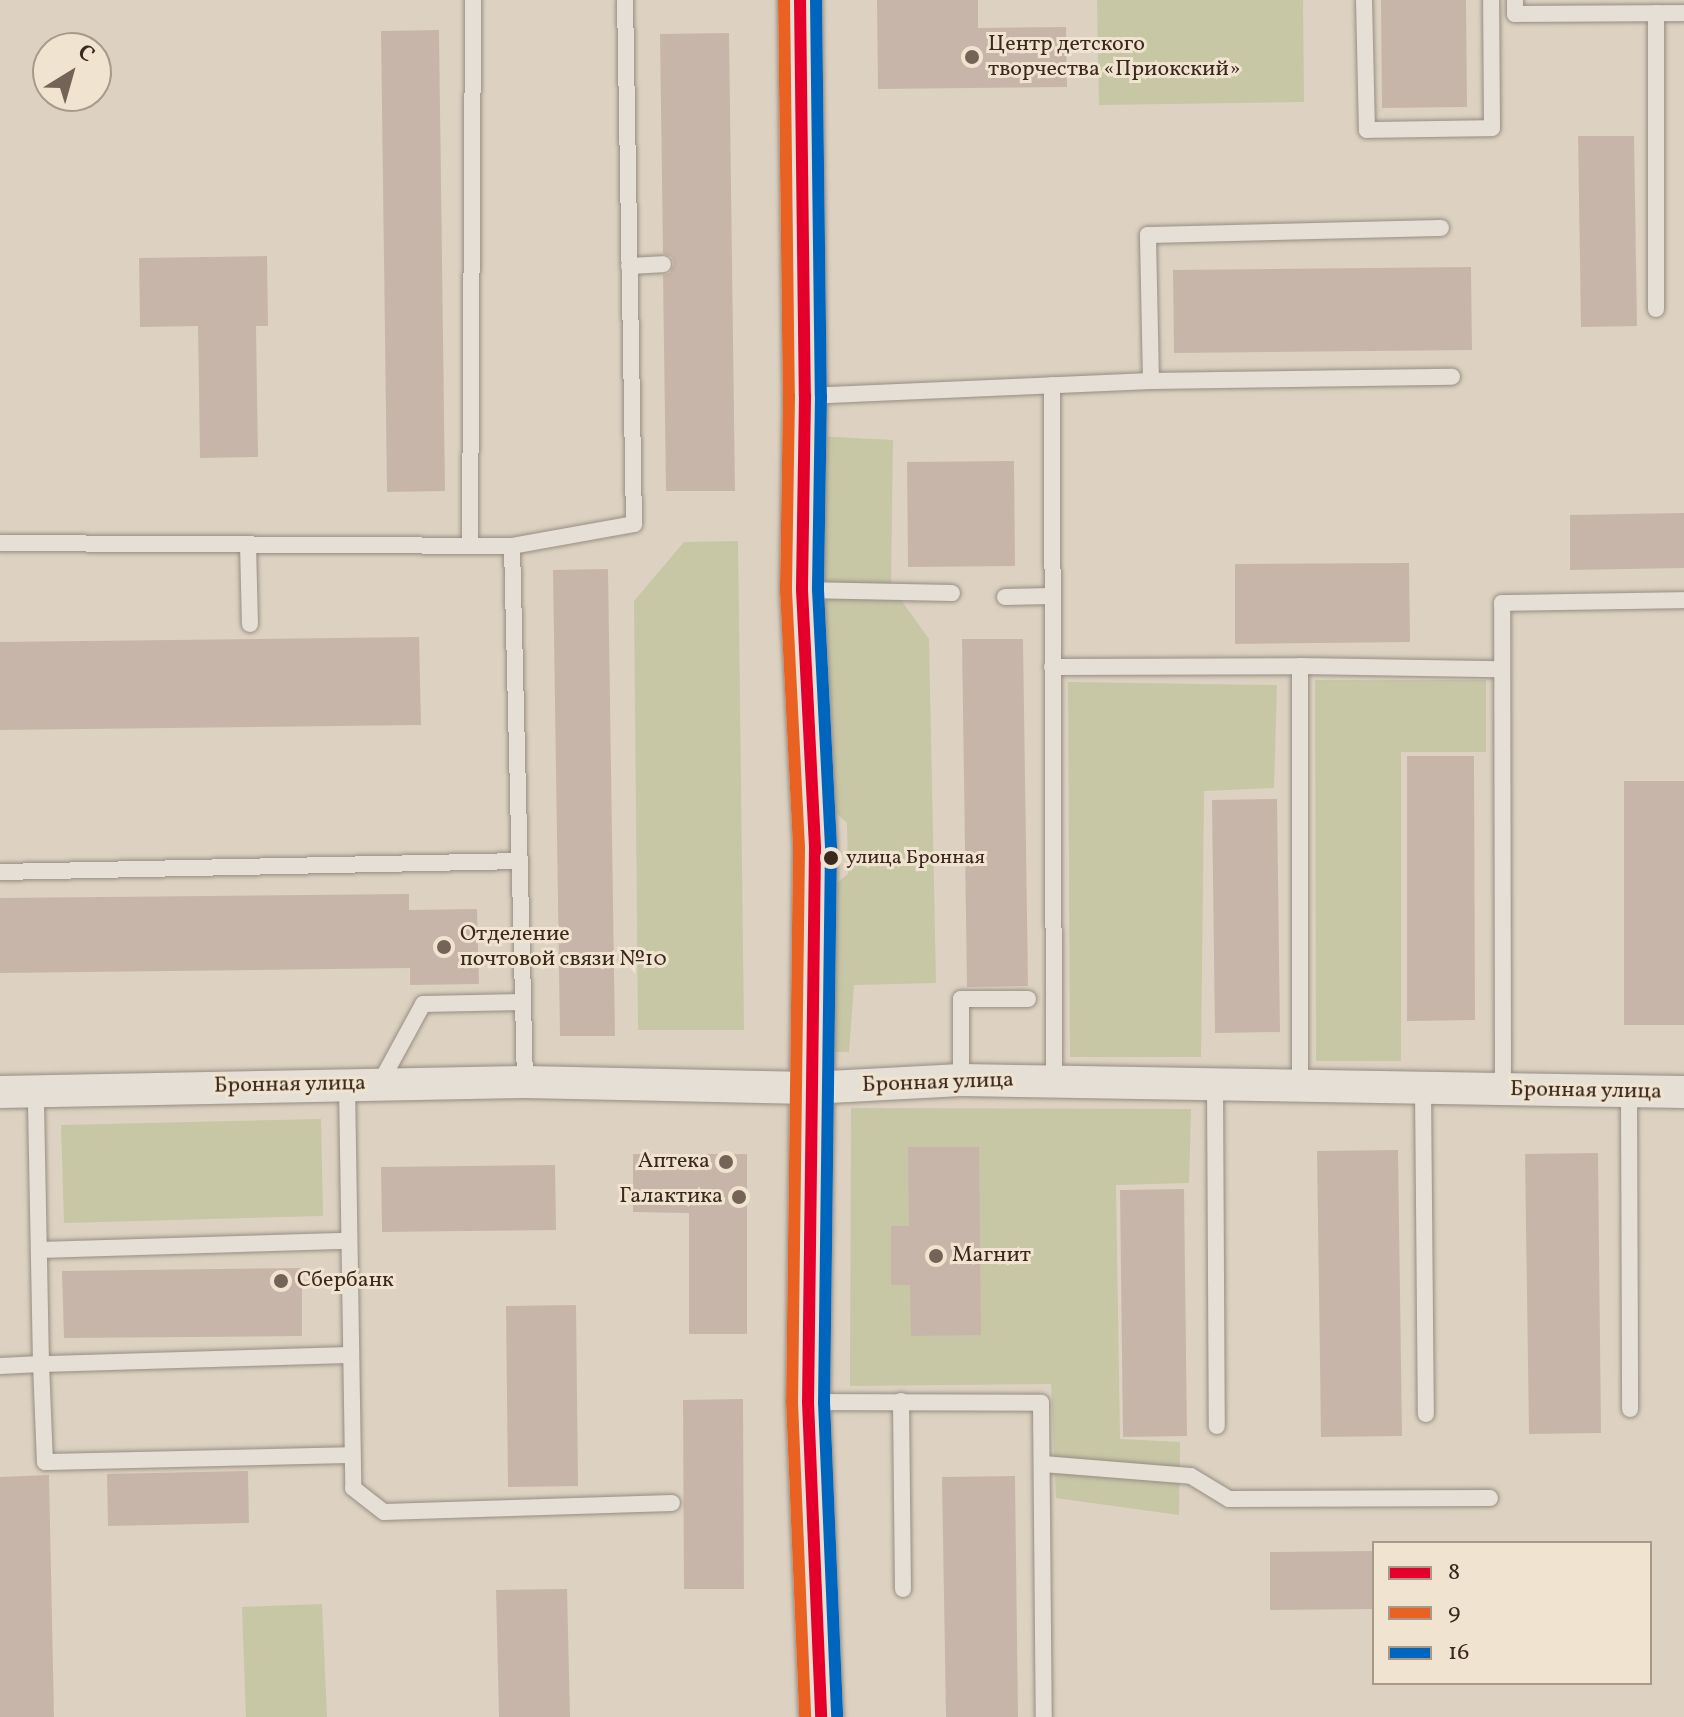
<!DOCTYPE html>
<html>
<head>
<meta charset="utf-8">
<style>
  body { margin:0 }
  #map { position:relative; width:1684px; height:1717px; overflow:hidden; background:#ddd2c1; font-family:Vollkorn,serif }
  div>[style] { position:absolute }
  .green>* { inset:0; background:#c7c6a5 }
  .building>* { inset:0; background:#c8b5a9 }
  .roads { filter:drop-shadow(0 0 2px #968d82) drop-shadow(0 0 2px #968d82) }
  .service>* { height:16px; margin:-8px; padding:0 8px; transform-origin:8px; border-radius:8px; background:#e5dfd6 }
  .minor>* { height:32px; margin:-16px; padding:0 16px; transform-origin:16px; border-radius:16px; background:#e5dfd6 }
  .secondary>* { height:44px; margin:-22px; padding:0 22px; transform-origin:22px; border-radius:22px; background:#e5dfd6 }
  .bus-1>* { height:12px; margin:-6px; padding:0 6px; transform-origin:6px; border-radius:6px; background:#e4002b }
  .bus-2>* { height:12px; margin:-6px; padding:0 6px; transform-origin:6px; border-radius:6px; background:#e96222 }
  .bus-3>* { height:12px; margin:-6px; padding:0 6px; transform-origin:6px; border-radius:6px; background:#0065bd }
  .dots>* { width:22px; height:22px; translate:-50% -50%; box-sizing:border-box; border:4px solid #f0e4d0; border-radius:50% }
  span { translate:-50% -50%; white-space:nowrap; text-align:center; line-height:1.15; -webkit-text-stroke:6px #f0e4d0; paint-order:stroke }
  .bus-label { font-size:20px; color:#3b281e }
  .left { translate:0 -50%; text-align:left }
  .poi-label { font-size:22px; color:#3b281e }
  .right { translate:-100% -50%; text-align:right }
  .street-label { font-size:22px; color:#3b281e }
  .legend { position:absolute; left:1372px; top:1541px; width:280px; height:144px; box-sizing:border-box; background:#f0e4d0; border:2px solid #a89989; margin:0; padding:10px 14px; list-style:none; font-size:24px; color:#3b281e }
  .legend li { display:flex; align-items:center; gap:16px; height:40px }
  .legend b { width:40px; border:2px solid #a89989 }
  .north { position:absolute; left:32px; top:32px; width:80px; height:80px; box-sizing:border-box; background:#f0e4d0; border:2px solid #a89989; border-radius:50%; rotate:37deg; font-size:22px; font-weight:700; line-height:32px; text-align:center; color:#3b281e }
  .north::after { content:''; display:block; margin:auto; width:28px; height:36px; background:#746457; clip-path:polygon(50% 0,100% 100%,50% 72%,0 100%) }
</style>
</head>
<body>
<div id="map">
  <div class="green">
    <div style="clip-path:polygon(1097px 0,1303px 0,1304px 102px,1099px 105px)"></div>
    <div style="clip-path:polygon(815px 436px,893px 440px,891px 586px,929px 639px,936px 983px,854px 985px,849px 1052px,821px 1052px,822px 895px,848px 874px,847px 823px,820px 799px)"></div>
    <div style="clip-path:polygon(738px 541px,744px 1030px,638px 1030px,634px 601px,684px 542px)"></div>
    <div style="clip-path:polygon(1315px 680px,1486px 680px,1486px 752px,1401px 752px,1401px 1061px,1316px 1061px)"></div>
    <div style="clip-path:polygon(1068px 682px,1277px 685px,1274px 788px,1204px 791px,1201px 1057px,1070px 1057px)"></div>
    <div style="clip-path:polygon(851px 1108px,1191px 1109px,1189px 1183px,1116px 1185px,1120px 1439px,1180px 1442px,1179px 1515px,1056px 1498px,1051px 1384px,850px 1386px)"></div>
    <div style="clip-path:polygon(321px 1119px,323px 1216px,64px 1223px,61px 1125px)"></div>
    <div style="clip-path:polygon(322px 1604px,327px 1717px,246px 1717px,242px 1607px)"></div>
  </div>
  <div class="building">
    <div style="clip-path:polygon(877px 0,978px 0,978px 28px,1066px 27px,1067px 87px,878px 89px)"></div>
    <div style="clip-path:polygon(1381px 0,1466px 0,1467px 107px,1382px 108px)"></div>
    <div style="clip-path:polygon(439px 30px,445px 491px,387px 492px,381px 31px)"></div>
    <div style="clip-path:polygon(729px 33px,735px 491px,666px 491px,663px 275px,670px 273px,674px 264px,672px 257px,663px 253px,660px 34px)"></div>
    <div style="clip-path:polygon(1578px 136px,1634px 136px,1637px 326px,1581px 327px)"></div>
    <div style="clip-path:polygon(267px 256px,268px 326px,256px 326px,258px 457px,200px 458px,198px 326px,140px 327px,139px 258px)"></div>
    <div style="clip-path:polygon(1471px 267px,1472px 350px,1174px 353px,1173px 270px)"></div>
    <div style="clip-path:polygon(1014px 461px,1015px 566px,908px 567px,907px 462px)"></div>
    <div style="clip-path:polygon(1684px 513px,1684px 568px,1570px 570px,1570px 515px)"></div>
    <div style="clip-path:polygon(1409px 563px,1410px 642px,1235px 644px,1235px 564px)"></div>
    <div style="clip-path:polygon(608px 569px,615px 1036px,560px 1036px,553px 570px)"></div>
    <div style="clip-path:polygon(419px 637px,421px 725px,0 730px,0 642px)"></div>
    <div style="clip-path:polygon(962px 639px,1023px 639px,1028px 986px,967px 987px)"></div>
    <div style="clip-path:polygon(1407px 756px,1474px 756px,1475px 1020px,1407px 1021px)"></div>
    <div style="clip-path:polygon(1624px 781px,1684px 781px,1684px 1025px,1624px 1025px)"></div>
    <div style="clip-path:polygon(1277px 799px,1280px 1032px,1215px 1033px,1212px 800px)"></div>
    <div style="clip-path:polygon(409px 894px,409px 910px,477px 909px,479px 984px,410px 985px,410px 968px,0 973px,0 898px)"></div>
    <div style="clip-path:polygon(908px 1147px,979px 1147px,981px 1335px,911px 1336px,910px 1285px,891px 1285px,891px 1226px,909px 1226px)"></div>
    <div style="clip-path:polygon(1398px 1150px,1402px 1436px,1321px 1437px,1317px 1151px)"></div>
    <div style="clip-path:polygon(1598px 1153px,1601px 1433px,1529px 1434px,1525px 1154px)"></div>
    <div style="clip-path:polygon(633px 1154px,747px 1154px,747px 1334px,689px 1334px,689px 1213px,633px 1212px)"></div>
    <div style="clip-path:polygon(555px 1165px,556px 1230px,382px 1232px,381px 1167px)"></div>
    <div style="clip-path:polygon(1184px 1189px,1187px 1436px,1123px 1437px,1120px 1190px)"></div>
    <div style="clip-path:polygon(302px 1268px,302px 1336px,64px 1338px,62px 1271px)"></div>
    <div style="clip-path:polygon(576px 1305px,578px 1486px,508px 1487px,506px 1306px)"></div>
    <div style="clip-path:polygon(743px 1399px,744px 1589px,684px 1589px,683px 1400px)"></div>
    <div style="clip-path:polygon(248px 1471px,249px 1523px,108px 1526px,107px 1474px)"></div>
    <div style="clip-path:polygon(49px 1475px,54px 1717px,0 1717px,0 1477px)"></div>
    <div style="clip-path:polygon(1015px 1476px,1018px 1717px,946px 1717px,942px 1477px)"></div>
    <div style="clip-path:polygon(1374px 1551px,1374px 1609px,1270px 1610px,1270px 1552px)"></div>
    <div style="clip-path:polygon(567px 1589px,570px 1717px,499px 1717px,496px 1590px)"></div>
  </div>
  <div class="roads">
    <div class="service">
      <div style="left:1364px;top:0;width:130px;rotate:88.7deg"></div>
      <div style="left:1367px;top:130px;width:125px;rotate:-0.9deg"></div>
      <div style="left:1492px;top:128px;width:128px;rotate:-90.4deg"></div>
      <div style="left:1515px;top:0;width:14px;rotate:90deg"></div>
      <div style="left:1515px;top:14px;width:169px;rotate:-0.3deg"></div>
      <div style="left:629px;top:266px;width:34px;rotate:-3deg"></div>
      <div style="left:1656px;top:309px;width:296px;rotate:-90deg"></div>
      <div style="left:1151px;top:381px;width:146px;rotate:-91.2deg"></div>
      <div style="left:1148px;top:235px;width:293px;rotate:-1.4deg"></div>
      <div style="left:1052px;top:385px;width:696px;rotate:89.84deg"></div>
      <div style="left:806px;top:396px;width:345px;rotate:-2.5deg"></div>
      <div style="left:1151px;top:381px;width:301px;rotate:-0.8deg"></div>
      <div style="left:0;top:543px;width:512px;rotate:0.34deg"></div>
      <div style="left:512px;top:546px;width:536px;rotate:88.61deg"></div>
      <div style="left:248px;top:544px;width:80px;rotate:88.6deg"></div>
      <div style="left:470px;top:545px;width:545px;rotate:-89.68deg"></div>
      <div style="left:512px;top:546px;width:124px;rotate:-10.2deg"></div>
      <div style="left:634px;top:524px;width:524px;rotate:-90.98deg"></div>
      <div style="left:803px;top:590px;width:149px;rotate:1.2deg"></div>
      <div style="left:1005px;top:597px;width:46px;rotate:-1.2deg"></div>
      <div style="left:1300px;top:666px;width:420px;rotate:90deg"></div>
      <div style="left:1052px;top:667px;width:248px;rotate:-0.2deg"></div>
      <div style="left:1300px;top:666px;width:200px;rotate:0.9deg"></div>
      <div style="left:0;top:872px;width:520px;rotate:-1.21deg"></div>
      <div style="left:961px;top:1080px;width:81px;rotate:-90deg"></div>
      <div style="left:961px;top:999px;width:67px"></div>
      <div style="left:380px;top:1083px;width:90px;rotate:-61.4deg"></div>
      <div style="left:423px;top:1004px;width:100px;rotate:-1.1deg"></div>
      <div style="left:347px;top:1084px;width:404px;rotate:89.1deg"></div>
      <div style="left:353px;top:1488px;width:39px;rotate:38deg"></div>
      <div style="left:384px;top:1512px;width:288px;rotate:-1.8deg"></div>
      <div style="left:1215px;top:1085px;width:341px;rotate:89.7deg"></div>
      <div style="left:1423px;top:1088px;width:326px;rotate:89.5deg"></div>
      <div style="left:1503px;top:1089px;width:486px;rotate:-90.1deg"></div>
      <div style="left:1502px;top:603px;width:182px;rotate:-0.9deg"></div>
      <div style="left:1629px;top:1092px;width:317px;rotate:89.8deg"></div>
      <div style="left:39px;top:1250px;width:309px;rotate:-1.7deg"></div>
      <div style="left:349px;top:1355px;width:308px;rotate:178.3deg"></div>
      <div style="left:41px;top:1364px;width:98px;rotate:87.7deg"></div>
      <div style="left:45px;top:1462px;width:306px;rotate:-1.3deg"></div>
      <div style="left:0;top:1366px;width:41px;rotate:-2.8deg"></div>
      <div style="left:41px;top:1364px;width:272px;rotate:-91.1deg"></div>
      <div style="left:901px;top:1401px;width:188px;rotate:89.4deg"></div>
      <div style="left:809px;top:1402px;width:232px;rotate:0.2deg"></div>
      <div style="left:1041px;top:1403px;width:314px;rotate:89.5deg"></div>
      <div style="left:1043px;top:1464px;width:148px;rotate:4.6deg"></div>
      <div style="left:1191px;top:1476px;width:44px;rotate:31.2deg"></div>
      <div style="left:1229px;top:1499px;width:261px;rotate:-0.2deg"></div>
    </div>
    <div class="minor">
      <div style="left:0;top:1092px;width:525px;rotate:-1.09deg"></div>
      <div style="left:525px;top:1082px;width:285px;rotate:1.2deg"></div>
      <div style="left:810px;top:1088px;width:151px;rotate:-3deg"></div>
      <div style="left:961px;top:1080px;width:723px;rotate:0.95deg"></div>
    </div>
    <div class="secondary">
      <div style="left:800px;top:0;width:396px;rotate:89.3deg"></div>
      <div style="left:805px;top:396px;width:194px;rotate:90.9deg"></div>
      <div style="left:802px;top:590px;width:258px;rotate:87.1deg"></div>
      <div style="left:815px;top:848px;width:554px;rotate:90.72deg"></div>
      <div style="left:808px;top:1402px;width:315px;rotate:87.6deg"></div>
    </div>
  </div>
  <div class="bus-1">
    <div style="left:800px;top:0;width:396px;rotate:89.3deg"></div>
    <div style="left:805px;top:396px;width:194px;rotate:90.9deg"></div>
    <div style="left:802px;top:590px;width:258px;rotate:87.1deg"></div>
    <div style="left:815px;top:848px;width:554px;rotate:90.72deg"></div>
    <div style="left:808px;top:1402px;width:315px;rotate:87.6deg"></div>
  </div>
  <div class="bus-2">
    <div style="left:784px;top:0;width:396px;rotate:89.3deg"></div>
    <div style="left:789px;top:396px;width:195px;rotate:90.9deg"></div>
    <div style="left:786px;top:591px;width:257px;rotate:87.1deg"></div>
    <div style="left:799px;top:848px;width:554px;rotate:90.72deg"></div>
    <div style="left:792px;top:1402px;width:315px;rotate:87.6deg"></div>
  </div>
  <div class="bus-3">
    <div style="left:816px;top:0;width:396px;rotate:89.3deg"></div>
    <div style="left:821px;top:396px;width:194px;rotate:90.9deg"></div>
    <div style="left:818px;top:590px;width:258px;rotate:87.1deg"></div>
    <div style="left:831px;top:848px;width:554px;rotate:90.72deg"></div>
    <div style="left:824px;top:1402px;width:314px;rotate:87.6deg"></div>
  </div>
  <div class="dots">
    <div style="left:972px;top:57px;background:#746457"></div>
    <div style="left:831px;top:858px;background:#3b281e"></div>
    <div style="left:444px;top:947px;background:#746457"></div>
    <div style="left:726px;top:1162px;background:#746457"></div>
    <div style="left:739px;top:1197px;background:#746457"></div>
    <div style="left:936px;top:1256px;background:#746457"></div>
    <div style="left:281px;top:1281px;background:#746457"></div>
  </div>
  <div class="bus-label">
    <span class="left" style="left:846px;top:858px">улица Бронная</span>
  </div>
  <div class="poi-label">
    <span class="left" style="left:988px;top:57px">Центр детского<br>творчества «Приокский»</span>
    <span class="left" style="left:460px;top:947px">Отделение<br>почтовой связи №10</span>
    <span class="right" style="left:710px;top:1162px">Аптека</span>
    <span class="right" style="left:723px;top:1197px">Галактика</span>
    <span class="left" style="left:952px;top:1256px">Магнит</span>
    <span class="left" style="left:297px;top:1281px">Сбербанк</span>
  </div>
  <div class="street-label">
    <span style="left:938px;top:1083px;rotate:-2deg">Бронная улица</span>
    <span style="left:290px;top:1085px;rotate:-1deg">Бронная улица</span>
    <span style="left:1586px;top:1091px;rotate:1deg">Бронная улица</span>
  </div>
  <ul class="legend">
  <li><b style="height:10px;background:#e4002b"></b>8</li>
  <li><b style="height:10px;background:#e96222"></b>9</li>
  <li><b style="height:10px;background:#0065bd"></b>16</li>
  </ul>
  <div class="north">С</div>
</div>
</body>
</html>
